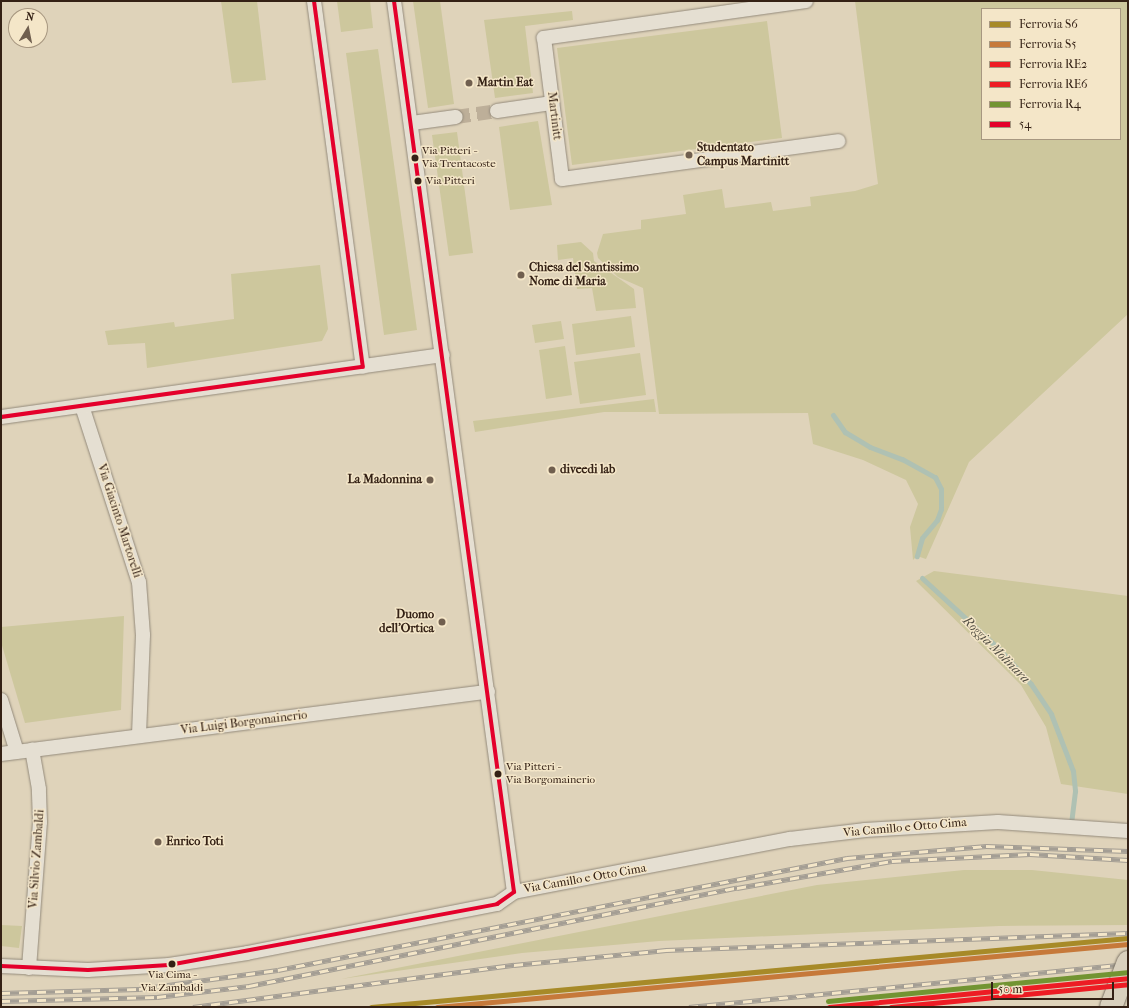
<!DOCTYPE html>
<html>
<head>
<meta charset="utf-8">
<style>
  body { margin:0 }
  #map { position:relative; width:1129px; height:1008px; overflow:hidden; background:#dfd3ba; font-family:"IM FELL French Canon",serif }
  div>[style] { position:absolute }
  .green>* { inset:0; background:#cdc79d }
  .stream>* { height:5px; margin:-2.5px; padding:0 2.5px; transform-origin:2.5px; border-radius:2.5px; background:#afc1b3 }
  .street-tunnel>* { height:14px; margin-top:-7px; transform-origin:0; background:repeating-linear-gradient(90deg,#bdaf99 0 14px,transparent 0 21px) }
  .roads { filter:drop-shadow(0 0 1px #938a7b) drop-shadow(0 0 1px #938a7b) }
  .street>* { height:14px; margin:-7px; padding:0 7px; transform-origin:7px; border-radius:7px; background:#e5dfd2 }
  .rail>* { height:4.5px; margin-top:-2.25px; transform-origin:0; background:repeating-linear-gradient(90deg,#f4e6c8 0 9px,#a49e94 0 18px); box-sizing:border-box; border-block:1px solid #a49e94 }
  .bridges { filter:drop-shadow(0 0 1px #7b7265) drop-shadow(0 0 1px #7b7265) }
  .highway-bridge>* { height:22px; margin:-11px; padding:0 11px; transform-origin:11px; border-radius:11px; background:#d9d0bd }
  .bus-1>* { height:4px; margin:-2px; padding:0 2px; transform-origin:2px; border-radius:2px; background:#e4002b }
  .rail-1>* { height:5px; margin:-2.5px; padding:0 2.5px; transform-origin:2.5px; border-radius:2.5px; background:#a78a28 }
  .rail-2>* { height:5px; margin:-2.5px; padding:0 2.5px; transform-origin:2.5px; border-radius:2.5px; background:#c6793a }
  .rail-3>* { height:5px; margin:-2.5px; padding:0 2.5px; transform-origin:2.5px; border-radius:2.5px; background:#ed1c24 }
  .rail-4>* { height:5px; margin:-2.5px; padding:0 2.5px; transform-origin:2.5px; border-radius:2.5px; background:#ed1c24 }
  .rail-5>* { height:5px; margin:-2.5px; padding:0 2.5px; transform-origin:2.5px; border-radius:2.5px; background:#729432 }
  .dots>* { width:11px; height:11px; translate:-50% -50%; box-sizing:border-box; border:2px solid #f4e6c8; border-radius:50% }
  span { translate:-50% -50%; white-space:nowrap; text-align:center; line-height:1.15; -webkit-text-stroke:3px #f4e6c8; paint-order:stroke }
  .bus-label { font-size:11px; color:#342115 }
  .left { translate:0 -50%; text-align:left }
  .poi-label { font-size:12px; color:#342115; font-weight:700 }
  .right { translate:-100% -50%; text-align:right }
  .street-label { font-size:12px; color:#342115 }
  .water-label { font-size:13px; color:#534f44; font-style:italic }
  .frame { position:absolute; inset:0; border:2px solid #342115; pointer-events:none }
  .legend { position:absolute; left:981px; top:8px; width:140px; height:132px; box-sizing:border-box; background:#f4e6c8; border:1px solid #a79780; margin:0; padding:5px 7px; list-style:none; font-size:12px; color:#342115 }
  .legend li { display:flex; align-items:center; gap:8px; height:20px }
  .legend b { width:20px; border:1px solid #a79780 }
  .north { position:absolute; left:8px; top:8px; width:40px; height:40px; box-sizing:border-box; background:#f4e6c8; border:1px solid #a79780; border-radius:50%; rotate:10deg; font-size:11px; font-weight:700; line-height:16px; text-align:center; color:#342115 }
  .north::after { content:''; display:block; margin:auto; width:14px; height:18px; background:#705f4f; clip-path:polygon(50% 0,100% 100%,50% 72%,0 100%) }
  .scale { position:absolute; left:991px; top:982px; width:123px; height:18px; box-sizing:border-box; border:2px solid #342115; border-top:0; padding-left:5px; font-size:12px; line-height:14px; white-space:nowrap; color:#342115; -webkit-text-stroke:3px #f4e6c8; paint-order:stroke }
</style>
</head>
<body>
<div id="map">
  <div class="green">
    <div style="clip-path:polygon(221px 1px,257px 1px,266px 80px,232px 83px)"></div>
    <div style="clip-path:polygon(337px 1px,370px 1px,373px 28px,341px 32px)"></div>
    <div style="clip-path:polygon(413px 1px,440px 1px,454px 104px,428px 108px)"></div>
    <div style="clip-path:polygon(evenodd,855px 1px,1128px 1px,1128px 314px,969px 462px,926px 559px,917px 556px,913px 560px,910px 527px,918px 504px,906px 480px,863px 460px,813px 444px,808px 413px,659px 414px,643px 288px,618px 277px,598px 258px,597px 253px,603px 234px,641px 229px,641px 220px,686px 214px,683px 195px,722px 189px,725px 208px,771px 202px,773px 211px,811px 206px,810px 197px,855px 191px,878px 184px,855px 1px,982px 9px,1120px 9px,1120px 139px,982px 139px,982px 9px)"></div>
    <div style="clip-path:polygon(572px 11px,573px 20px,525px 26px,533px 93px,495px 98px,484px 20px)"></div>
    <div style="clip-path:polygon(767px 21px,782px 138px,572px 165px,557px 48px)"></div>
    <div style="clip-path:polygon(378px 49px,417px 330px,384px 335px,346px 53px)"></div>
    <div style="clip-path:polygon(538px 121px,552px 205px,510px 210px,499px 127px)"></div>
    <div style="clip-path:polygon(457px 132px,473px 253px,449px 256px,432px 135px)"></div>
    <div style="clip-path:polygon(581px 242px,593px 253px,594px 261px,634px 289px,636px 308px,596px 311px,592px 288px,577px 289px,573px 258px,558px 260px,557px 245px)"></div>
    <div style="clip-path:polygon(320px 265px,328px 329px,322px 341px,147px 368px,145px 343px,108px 345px,105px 331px,174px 322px,175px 327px,234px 319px,231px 274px)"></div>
    <div style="clip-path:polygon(631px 316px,635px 347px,576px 355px,572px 324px)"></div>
    <div style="clip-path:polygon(561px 321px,564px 339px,535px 343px,532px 325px)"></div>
    <div style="clip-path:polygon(565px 346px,572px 395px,546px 399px,539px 350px)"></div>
    <div style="clip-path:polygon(640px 353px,646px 395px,580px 404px,574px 362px)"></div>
    <div style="clip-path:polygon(654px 399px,656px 412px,604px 412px,475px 432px,473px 421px)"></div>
    <div style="clip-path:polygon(934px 571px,1128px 596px,1128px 794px,1061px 784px,1046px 727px,1021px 685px,916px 581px)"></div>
    <div style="clip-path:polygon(124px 616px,121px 710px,25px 723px,1px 642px,1px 627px)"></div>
    <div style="clip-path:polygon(964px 870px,1032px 870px,1128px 880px,1128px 925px,999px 926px,659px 941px,522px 953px,341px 979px,817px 885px)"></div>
    <div style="clip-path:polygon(1px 925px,22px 926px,19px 948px,1px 946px)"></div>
  </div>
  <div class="stream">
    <div style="left:833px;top:415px;width:21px;rotate:55deg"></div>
    <div style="left:845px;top:432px;width:29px;rotate:31deg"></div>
    <div style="left:870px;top:447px;width:34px;rotate:21deg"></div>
    <div style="left:902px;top:459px;width:38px;rotate:29deg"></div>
    <div style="left:935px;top:477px;width:13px;rotate:63deg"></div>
    <div style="left:941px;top:489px;width:20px;rotate:90deg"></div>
    <div style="left:941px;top:509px;width:12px;rotate:110deg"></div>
    <div style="left:937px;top:520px;width:23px;rotate:130deg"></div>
    <div style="left:922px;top:538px;width:19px;rotate:106deg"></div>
    <div style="left:922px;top:578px;width:105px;rotate:42.7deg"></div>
    <div style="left:999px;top:649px;width:47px;rotate:47.6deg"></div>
    <div style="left:1031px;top:684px;width:36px;rotate:56deg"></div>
    <div style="left:1051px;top:714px;width:61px;rotate:68.9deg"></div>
    <div style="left:1073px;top:771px;width:20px;rotate:84deg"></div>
    <div style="left:1075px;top:791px;width:33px;rotate:97deg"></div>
  </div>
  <div class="street-tunnel">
    <div style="left:456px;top:117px;width:41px;rotate:-8.3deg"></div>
  </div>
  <div class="roads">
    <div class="street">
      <div style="left:314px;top:1px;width:369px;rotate:82.4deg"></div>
      <div style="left:394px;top:1px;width:899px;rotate:82.33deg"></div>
      <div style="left:806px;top:1px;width:265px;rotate:172deg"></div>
      <div style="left:544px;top:38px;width:142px;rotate:82.7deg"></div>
      <div style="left:562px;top:179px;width:279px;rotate:-7.8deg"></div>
      <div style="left:497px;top:111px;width:56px;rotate:-8.3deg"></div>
      <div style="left:412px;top:123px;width:44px;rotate:-7.8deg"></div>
      <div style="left:82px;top:406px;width:185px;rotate:72.1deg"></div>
      <div style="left:139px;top:582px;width:53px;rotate:85.7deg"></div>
      <div style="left:143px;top:635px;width:101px;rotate:92.3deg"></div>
      <div style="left:1px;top:417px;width:446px;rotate:-8deg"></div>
      <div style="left:1px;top:700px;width:54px;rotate:72.9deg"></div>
      <div style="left:1px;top:754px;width:491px;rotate:-7.3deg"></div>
      <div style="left:1px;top:966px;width:87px;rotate:2.6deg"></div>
      <div style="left:88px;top:970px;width:81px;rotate:-3.5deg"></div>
      <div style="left:169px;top:965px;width:79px;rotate:-8.7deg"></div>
      <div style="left:247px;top:953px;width:255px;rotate:-11.1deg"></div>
      <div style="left:497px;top:904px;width:21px;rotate:-35deg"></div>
      <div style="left:514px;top:892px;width:281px;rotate:-10.9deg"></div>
      <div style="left:790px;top:839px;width:76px;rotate:-6.8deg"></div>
      <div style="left:865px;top:830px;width:133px;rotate:-3.4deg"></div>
      <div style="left:998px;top:822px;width:130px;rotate:4deg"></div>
      <div style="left:29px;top:968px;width:146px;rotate:-85.7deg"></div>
      <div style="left:40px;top:822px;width:33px;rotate:-92deg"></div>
      <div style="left:39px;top:789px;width:40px;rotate:-100deg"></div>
    </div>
  </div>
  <div class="rail">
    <div style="left:1px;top:993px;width:138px;rotate:-1.7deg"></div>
    <div style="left:139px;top:989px;width:140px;rotate:-7.8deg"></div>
    <div style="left:278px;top:970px;width:580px;rotate:-11.14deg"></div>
    <div style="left:847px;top:858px;width:140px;rotate:-4.9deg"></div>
    <div style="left:986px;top:846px;width:142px;rotate:2deg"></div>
    <div style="left:1px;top:1001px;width:156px;rotate:-1.5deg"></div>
    <div style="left:157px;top:997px;width:93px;rotate:-6.8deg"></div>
    <div style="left:249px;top:986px;width:498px;rotate:-11.4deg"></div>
    <div style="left:737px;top:888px;width:157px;rotate:-9.9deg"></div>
    <div style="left:892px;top:861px;width:138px;rotate:-2.9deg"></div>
    <div style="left:1030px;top:854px;width:98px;rotate:3.5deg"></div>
    <div style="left:193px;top:1007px;width:324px;rotate:-7.5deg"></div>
    <div style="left:514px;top:965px;width:153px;rotate:-5.6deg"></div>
    <div style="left:666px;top:950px;width:462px;rotate:-2.1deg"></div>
    <div style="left:689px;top:1007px;width:441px;rotate:-5.6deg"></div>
  </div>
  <div class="bridges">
    <div class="highway-bridge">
      <div style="left:1111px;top:1007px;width:48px;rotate:-69.3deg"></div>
    </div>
  </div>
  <div class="bus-1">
    <div style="left:314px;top:1px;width:369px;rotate:82.4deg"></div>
    <div style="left:394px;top:1px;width:899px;rotate:82.33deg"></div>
    <div style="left:1px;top:417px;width:365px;rotate:-7.9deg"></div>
    <div style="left:1px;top:966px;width:87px;rotate:2.6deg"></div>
    <div style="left:88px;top:970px;width:81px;rotate:-3.5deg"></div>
    <div style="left:169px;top:965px;width:334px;rotate:-10.5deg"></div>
    <div style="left:497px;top:904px;width:21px;rotate:-35deg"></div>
  </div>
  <div class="rail-1">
    <div style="left:371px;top:1007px;width:760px;rotate:-5.21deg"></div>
  </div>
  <div class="rail-2">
    <div style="left:437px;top:1007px;width:694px;rotate:-5.21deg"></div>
  </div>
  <div class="rail-3">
    <div style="left:829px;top:1007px;width:300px;rotate:-5.5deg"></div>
  </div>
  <div class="rail-4">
    <div style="left:891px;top:1007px;width:238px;rotate:-5.5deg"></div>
  </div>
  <div class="rail-5">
    <div style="left:828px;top:1001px;width:300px;rotate:-5.5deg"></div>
  </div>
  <div class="dots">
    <div style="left:469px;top:83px;background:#705f4f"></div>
    <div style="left:689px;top:155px;background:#705f4f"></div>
    <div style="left:415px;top:158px;background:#342115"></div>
    <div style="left:418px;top:181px;background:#342115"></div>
    <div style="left:521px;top:275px;background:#705f4f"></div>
    <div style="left:552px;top:470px;background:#705f4f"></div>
    <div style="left:430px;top:480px;background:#705f4f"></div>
    <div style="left:442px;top:622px;background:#705f4f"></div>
    <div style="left:498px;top:774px;background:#342115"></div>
    <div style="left:158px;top:842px;background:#705f4f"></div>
    <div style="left:172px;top:964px;background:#342115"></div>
  </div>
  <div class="bus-label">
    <span class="left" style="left:422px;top:158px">Via Pitteri -<br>Via Trentacoste</span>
    <span class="left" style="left:426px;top:181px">Via Pitteri</span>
    <span class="left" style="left:506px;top:774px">Via Pitteri -<br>Via Borgomainerio</span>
    <span style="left:172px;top:982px">Via Cima -<br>Via Zambaldi</span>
  </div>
  <div class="poi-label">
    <span class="left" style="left:477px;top:83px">Martin Eat</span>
    <span class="left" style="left:697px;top:155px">Studentato<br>Campus Martinitt</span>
    <span class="left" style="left:529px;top:275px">Chiesa del Santissimo<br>Nome di Maria</span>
    <span class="left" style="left:560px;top:470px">diveedi lab</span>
    <span class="right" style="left:422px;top:480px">La Madonnina</span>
    <span class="right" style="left:434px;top:622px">Duomo<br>dell’Ortica</span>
    <span class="left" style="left:166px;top:842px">Enrico Toti</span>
  </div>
  <div class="street-label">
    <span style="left:554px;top:116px;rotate:83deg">Martinitt</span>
    <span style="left:119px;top:521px;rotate:72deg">Via Giacinto Martorelli</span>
    <span style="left:244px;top:723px;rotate:-7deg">Via Luigi Borgomainerio</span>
    <span style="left:905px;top:828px;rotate:-5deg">Via Camillo e Otto Cima</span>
    <span style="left:37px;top:859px;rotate:-86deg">Via Silvio Zambaldi</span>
    <span style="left:585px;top:879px;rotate:-10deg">Via Camillo e Otto Cima</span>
  </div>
  <div class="water-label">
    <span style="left:996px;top:650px;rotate:45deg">Roggia Molinara</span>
  </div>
  <div class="frame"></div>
  <ul class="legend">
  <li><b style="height:5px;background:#a78a28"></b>Ferrovia S6</li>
  <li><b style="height:5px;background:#c6793a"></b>Ferrovia S5</li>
  <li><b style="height:5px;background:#ed1c24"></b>Ferrovia RE2</li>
  <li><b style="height:5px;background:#ed1c24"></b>Ferrovia RE6</li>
  <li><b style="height:5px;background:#729432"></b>Ferrovia R4</li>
  <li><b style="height:5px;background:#e4002b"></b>54</li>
  </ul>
  <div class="north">N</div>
  <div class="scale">50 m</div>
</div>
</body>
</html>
